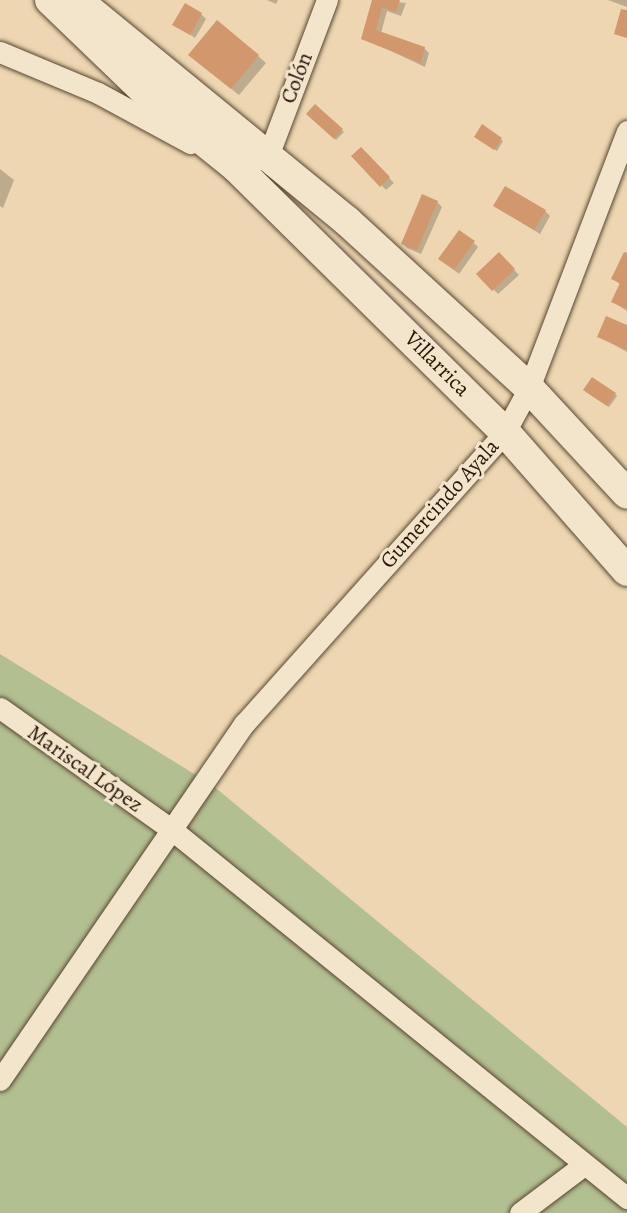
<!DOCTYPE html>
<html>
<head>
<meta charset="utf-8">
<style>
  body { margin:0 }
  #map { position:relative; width:627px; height:1213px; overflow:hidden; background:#edd6b1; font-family:Alegreya,serif }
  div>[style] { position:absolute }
  .green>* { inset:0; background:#b2bf91 }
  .shadow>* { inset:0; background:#0003 }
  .building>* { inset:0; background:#d2976c }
  .roads { filter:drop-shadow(0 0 2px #594632) drop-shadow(0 0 2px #594632) }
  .street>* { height:21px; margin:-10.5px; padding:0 10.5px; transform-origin:10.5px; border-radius:10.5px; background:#f3e4cc }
  .secondary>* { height:30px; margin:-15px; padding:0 15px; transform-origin:15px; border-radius:15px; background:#f3e4cc }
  span { translate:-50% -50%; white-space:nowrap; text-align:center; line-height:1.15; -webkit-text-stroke:6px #f3e4cc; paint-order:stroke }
  .street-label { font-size:22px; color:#281608 }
</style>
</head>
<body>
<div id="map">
  <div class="green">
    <div style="clip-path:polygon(0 654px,212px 785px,627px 1127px,627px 1213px,0 1213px)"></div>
  </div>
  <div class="shadow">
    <div style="clip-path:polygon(267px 0,278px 0,276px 4px)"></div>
    <div style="clip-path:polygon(374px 0,406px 3px,401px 16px,387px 11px,381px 33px,424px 48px,429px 53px,425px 67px,363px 38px)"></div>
    <div style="clip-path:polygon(608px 0,627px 0,627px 7px)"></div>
    <div style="clip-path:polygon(201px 14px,206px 19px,195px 38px,174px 24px)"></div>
    <div style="clip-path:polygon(258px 56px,266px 63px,239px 95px,198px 62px)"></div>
    <div style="clip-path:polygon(315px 106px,344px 132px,336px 140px,308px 114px)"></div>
    <div style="clip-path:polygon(482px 126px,503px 141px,497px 151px,478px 138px)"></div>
    <div style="clip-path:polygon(361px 149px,394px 183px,386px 190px,353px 156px)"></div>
    <div style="clip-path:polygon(0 169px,14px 180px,3px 208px,0 206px)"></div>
    <div style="clip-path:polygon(437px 202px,442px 207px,421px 254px,407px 248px,402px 243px)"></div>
    <div style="clip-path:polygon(495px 206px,545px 211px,550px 216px,540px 234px)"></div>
    <div style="clip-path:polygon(474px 243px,478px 247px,459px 274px,440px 259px)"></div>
    <div style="clip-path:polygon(499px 254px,519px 275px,498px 294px,478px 274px)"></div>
    <div style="clip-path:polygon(627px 255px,627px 311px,613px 302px,621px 285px,613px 279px)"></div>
    <div style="clip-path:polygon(627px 327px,627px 352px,598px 336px)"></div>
    <div style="clip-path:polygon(586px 392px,615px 394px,617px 396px,609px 407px)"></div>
  </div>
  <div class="building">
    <div style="clip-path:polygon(372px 0,400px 0,396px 12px,382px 7px,376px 30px,425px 47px,421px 63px,361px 39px)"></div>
    <div style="clip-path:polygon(185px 3px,202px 13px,190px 35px,172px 25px)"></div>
    <div style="clip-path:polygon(621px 9px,627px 10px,627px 38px,614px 34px)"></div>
    <div style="clip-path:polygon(217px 20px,259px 55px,231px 89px,188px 55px)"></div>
    <div style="clip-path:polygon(315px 104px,343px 129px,334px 139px,306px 114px)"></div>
    <div style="clip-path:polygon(482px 124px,502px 138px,494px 150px,474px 137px)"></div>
    <div style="clip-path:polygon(361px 147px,390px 177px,380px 187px,351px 156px)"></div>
    <div style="clip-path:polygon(505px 186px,546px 210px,534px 230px,493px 206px)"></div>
    <div style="clip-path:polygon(422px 194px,438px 201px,417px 250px,401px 244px)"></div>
    <div style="clip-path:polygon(459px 230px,475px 241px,454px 270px,438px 259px)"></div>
    <div style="clip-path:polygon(499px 252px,515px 269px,492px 291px,476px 274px)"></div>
    <div style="clip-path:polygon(624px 252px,627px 253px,627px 309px,611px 302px,620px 283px,611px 279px)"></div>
    <div style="clip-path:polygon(606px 316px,627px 325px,627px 350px,597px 337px)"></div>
    <div style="clip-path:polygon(592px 377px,616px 393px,607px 406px,583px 390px)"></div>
  </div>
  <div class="roads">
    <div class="street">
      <div style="left:0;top:52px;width:106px;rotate:22.7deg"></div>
      <div style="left:98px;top:93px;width:105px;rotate:28.5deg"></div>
      <div style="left:256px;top:160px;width:13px;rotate:-18deg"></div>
      <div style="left:268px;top:156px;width:167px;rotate:-69.3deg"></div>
      <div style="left:0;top:708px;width:209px;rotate:35.3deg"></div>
      <div style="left:171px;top:829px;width:587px;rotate:38.98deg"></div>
      <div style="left:0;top:1080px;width:432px;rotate:-55.6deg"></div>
      <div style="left:244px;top:724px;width:392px;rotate:-48.2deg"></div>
      <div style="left:505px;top:432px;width:50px;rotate:-61.4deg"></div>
      <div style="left:529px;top:388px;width:275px;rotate:-69.1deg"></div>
      <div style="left:520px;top:1213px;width:81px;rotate:-37deg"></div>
    </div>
    <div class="secondary">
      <div style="left:50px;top:0;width:150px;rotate:43.9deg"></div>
      <div style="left:158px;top:104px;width:100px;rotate:38.9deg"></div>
      <div style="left:236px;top:167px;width:378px;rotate:44.6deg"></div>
      <div style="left:505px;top:432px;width:185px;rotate:48.7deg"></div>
      <div style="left:77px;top:0;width:349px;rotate:39.3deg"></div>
      <div style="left:347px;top:221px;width:247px;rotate:42.5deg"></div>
      <div style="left:529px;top:388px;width:144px;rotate:47.2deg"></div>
    </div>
  </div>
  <div class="street-label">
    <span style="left:297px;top:78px;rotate:-69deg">Colón</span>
    <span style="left:437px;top:364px;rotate:45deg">Villarrica</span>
    <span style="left:440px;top:504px;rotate:-48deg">Gumercindo Ayala</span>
    <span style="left:85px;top:769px;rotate:35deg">Mariscal López</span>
  </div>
</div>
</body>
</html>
